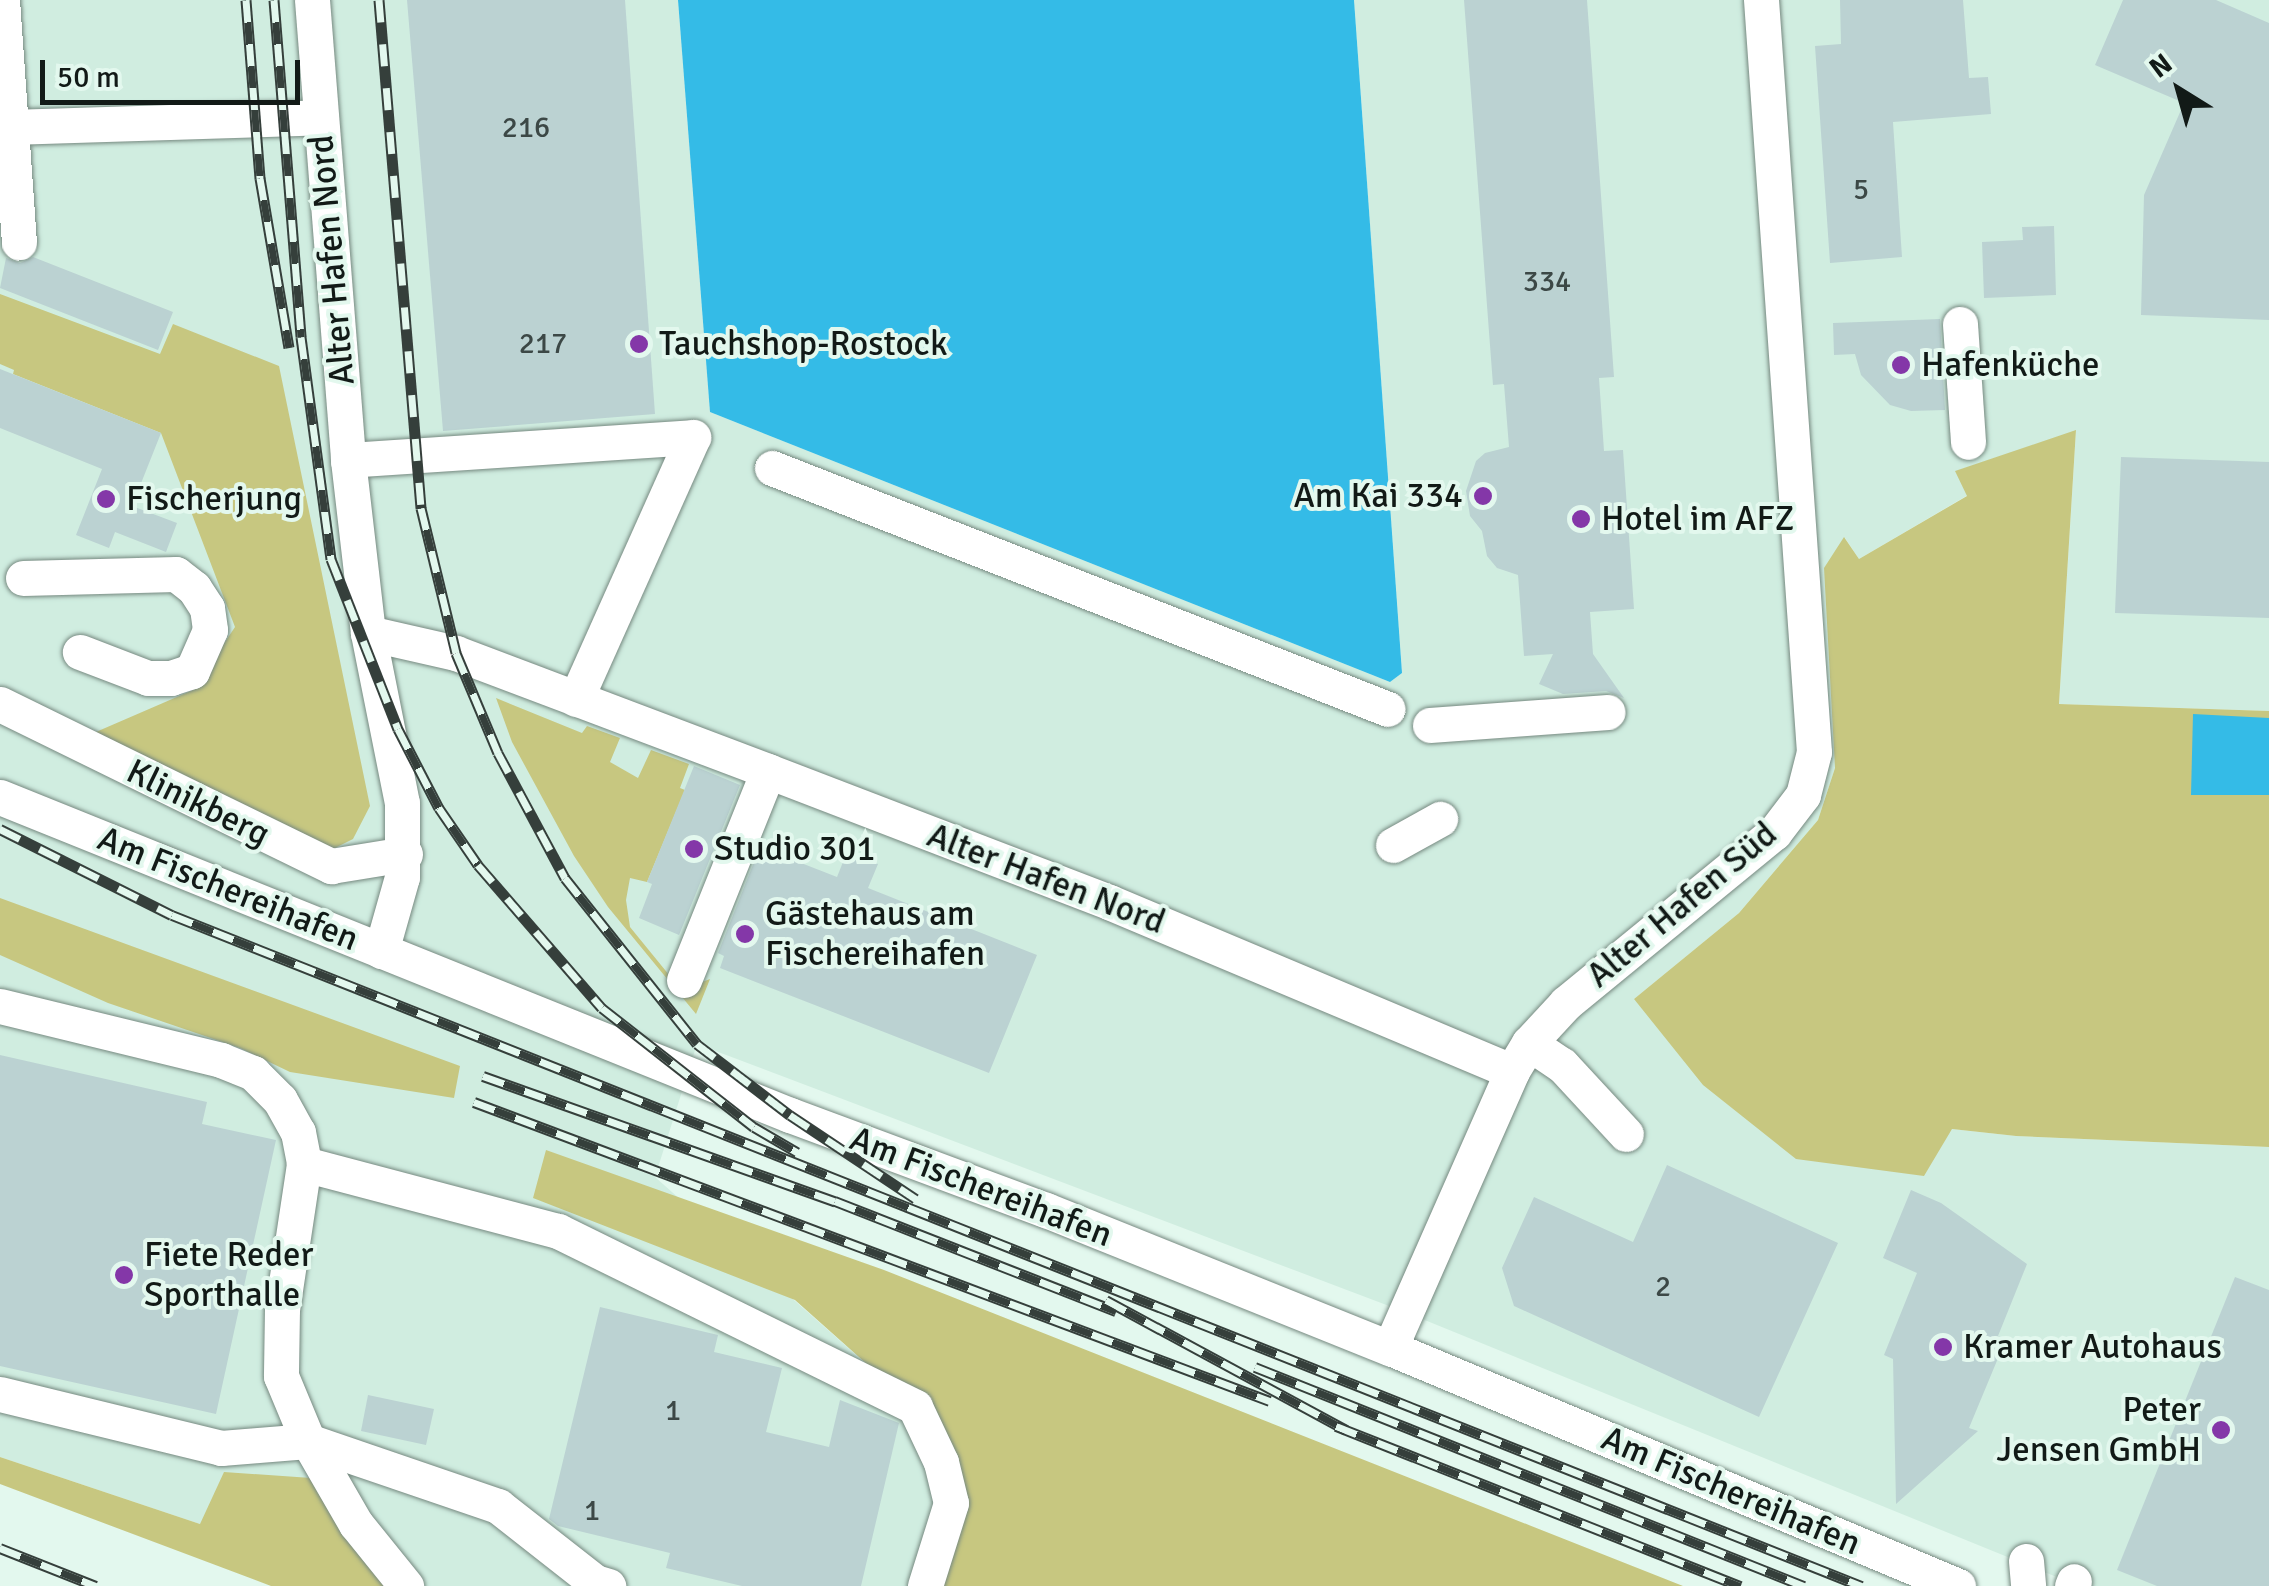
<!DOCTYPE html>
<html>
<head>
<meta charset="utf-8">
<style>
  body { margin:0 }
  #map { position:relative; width:2269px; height:1586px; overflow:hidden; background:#e3f8ee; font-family:Signika,sans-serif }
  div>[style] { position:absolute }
  .built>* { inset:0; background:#d0ede0 }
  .green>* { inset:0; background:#c7c780 }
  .water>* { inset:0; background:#34bbe7 }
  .building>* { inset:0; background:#bbd2d2 }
  .roads { filter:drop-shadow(0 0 2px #768980) drop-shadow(0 0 2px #768980) }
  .minor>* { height:35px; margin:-17.5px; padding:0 17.5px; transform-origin:17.5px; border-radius:17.5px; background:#fff }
  .rail>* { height:11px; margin-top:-5.5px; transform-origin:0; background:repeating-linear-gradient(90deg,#e3f8ee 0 22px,#353f3b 0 44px); box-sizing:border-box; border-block:2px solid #353f3b }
  .dots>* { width:28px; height:28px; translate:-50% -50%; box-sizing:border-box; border:5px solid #e3f8ee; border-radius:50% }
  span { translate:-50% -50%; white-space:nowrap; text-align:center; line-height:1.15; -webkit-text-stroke:8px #e3f8ee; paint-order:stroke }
  .number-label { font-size:30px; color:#3c4846 }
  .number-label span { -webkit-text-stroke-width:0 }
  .street-label { font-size:35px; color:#121a17 }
  .poi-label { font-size:35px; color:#121a17 }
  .left { translate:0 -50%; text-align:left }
  .right { translate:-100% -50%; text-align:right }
  .north { position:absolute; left:2129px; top:40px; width:100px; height:100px; -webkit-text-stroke:8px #e3f8ee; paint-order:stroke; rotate:323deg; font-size:28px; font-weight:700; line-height:40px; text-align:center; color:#121a17 }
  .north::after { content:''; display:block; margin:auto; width:35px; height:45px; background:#121a17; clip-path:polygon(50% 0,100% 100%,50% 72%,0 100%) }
  .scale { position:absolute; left:40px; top:60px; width:260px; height:45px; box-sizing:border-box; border:5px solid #121a17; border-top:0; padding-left:12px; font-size:30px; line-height:35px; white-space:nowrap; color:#121a17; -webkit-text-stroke:8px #e3f8ee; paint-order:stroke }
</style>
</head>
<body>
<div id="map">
  <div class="built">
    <div style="clip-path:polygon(0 0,678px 0,710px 412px,1390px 682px,1402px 673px,1354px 0,2269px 0,2269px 711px,2059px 704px,2076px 431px,1956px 471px,1968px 495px,1859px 559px,1845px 538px,1835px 768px,1818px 820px,1739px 913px,1634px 999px,1952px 1129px,2016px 1136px,2269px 1147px,2269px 1586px,2079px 1586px,1405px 1312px,697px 1044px,655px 1177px,915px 1407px,941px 1462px,925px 1586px,406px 1586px,200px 1524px,0 1457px)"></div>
  </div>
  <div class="green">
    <div style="clip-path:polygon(0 294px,160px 354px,173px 324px,279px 366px,370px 806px,353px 839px,331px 850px,82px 738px,193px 690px,235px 627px,161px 433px,13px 374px,14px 370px,0 364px)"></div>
    <div style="clip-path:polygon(2076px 430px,2059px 704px,2269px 711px,2269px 1147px,2016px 1136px,1952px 1129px,1924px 1176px,1796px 1159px,1703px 1085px,1634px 999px,1739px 913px,1818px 820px,1835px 768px,1824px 568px,1844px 537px,1859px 559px,1967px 496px,1955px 471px)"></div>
    <div style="clip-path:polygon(496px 698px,582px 733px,587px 726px,620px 738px,610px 762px,638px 778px,651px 750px,689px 764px,680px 788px,685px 790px,647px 882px,630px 878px,626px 900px,630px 927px,674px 981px,697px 984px,710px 979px,696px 1014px,608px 907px,574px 856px,512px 742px)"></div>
    <div style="clip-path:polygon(0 898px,460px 1066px,454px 1098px,290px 1072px,240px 1048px,108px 1003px,0 955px)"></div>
    <div style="clip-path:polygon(546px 1150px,884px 1270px,1683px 1586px,925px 1586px,951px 1502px,915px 1407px,795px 1300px,533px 1198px)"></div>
    <div style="clip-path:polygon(0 1457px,200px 1524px,224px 1472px,311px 1478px,386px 1586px,271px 1586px,0 1484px)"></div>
  </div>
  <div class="water">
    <div style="clip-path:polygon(678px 0,1354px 0,1402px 673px,1390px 682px,710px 412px)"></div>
    <div style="clip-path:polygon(2193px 714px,2269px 718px,2269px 795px,2191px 795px)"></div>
  </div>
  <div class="building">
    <div style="clip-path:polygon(407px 0,625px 0,655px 414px,443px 431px)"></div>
    <div style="clip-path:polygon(1464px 0,1587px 0,1614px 377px,1599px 378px,1604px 451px,1623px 450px,1634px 609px,1590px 612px,1593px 654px,1624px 698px,1606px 691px,1563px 694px,1539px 684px,1553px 654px,1524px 656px,1518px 575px,1497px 568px,1487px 556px,1482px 531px,1470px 516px,1466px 491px,1476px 461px,1485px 453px,1509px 447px,1504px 384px,1493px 385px)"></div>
    <div style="clip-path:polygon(1840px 0,1963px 0,1969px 78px,1988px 77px,1991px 114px,1893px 122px,1902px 257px,1830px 263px,1815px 46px,1841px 44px)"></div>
    <div style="clip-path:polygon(2123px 0,2216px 0,2269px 23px,2269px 320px,2141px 315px,2144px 195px,2184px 103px,2095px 65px)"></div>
    <div style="clip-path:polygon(2054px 226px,2056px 295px,1984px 298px,1982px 242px,2023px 240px,2022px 227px)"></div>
    <div style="clip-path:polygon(33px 257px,173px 312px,158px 350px,0 288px,6px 258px,20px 263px)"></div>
    <div style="clip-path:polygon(1940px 319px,1945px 410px,1911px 411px,1890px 405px,1861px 375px,1855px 354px,1834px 355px,1833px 323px)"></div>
    <div style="clip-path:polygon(0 369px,161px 433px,132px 506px,177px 523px,166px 552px,115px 532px,109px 548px,76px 535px,102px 469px,0 428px)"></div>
    <div style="clip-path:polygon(2121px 457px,2269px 462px,2269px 618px,2115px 613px)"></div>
    <div style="clip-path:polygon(694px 766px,740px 785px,679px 935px,639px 918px,652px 884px,647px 882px)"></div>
    <div style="clip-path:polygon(760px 847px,837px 877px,847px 852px,878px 864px,868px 888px,1037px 955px,989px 1073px,720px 968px,724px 956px,718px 953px)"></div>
    <div style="clip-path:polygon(0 1055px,207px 1102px,202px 1124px,276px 1140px,216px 1414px,0 1366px)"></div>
    <div style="clip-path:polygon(1667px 1165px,1838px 1243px,1759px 1417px,1514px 1306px,1502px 1268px,1534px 1197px,1633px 1242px)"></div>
    <div style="clip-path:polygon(1911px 1190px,1941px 1203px,2027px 1264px,1998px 1336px,2006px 1339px,1969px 1428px,1978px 1431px,1896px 1504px,1893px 1359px,1884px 1355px,1917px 1273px,1883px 1258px)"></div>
    <div style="clip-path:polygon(2235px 1277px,2269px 1290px,2269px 1586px,2157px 1586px,2117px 1570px)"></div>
    <div style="clip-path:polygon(600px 1307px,718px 1335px,714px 1352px,782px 1368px,766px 1432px,829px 1447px,840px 1400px,899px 1423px,861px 1586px,742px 1586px,666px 1568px,670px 1553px,558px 1526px,549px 1519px)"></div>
    <div style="clip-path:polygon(368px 1395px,434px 1409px,426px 1445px,361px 1431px)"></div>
  </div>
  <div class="roads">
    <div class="minor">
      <div style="left:2px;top:0;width:243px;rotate:86deg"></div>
      <div style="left:312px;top:0;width:461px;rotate:85.5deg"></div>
      <div style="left:348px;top:460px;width:174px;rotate:83.4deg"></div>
      <div style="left:368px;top:633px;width:173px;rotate:78.7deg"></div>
      <div style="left:402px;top:803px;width:74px;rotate:90deg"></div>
      <div style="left:402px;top:877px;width:77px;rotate:105.8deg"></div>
      <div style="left:11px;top:127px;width:310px;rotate:-1.8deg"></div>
      <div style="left:1960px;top:324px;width:118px;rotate:86.1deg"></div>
      <div style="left:348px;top:460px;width:346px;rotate:-3.8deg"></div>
      <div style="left:693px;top:437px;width:287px;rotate:114.1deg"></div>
      <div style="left:772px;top:468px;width:661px;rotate:21.37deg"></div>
      <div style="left:23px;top:578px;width:153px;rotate:-1.5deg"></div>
      <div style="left:176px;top:574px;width:23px;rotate:38deg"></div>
      <div style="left:194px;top:588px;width:24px;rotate:57deg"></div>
      <div style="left:207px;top:608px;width:22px;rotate:82deg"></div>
      <div style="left:210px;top:630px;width:45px;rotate:113.7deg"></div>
      <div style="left:192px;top:671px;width:22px;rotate:162deg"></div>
      <div style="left:171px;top:678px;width:23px;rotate:180deg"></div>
      <div style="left:148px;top:678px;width:73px;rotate:-159.1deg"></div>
      <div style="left:368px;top:633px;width:90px;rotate:12.8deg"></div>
      <div style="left:456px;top:653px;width:334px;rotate:20.7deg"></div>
      <div style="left:768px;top:771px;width:365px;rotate:21deg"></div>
      <div style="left:1109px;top:902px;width:437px;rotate:22.8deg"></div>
      <div style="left:0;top:704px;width:369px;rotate:26.1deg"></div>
      <div style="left:331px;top:866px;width:75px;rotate:-9.2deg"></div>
      <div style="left:1430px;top:725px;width:178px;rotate:-4.2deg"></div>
      <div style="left:0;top:797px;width:852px;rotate:21.93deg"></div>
      <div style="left:790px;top:1115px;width:273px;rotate:20.4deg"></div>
      <div style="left:1046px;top:1210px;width:371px;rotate:21.9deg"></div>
      <div style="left:1390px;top:1348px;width:616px;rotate:22.73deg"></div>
      <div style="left:1393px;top:845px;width:54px;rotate:-29deg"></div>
      <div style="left:684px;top:980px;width:225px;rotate:-68.1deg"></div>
      <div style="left:0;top:1006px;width:228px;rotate:13.7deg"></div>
      <div style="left:221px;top:1060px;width:35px;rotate:22deg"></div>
      <div style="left:253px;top:1073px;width:38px;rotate:45deg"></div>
      <div style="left:280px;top:1100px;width:37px;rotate:61deg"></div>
      <div style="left:298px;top:1132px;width:33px;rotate:79deg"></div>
      <div style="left:304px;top:1164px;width:147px;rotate:98.6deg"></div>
      <div style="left:282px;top:1309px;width:67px;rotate:90.9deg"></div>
      <div style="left:281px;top:1376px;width:70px;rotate:67.4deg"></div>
      <div style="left:308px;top:1441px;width:96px;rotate:60deg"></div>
      <div style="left:356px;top:1524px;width:80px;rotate:51.1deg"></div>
      <div style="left:1529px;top:1043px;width:40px;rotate:34deg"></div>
      <div style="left:1562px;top:1065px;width:94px;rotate:47.2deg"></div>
      <div style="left:304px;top:1164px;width:263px;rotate:14.8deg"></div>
      <div style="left:558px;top:1231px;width:398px;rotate:26.2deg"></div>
      <div style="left:915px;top:1407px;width:61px;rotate:64.7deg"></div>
      <div style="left:941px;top:1462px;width:42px;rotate:76.3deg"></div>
      <div style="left:951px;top:1503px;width:87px;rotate:107.4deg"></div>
      <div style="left:1390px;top:1348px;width:303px;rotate:-66.2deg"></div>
      <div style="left:1512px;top:1071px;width:33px;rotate:-59deg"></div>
      <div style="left:1529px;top:1043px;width:54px;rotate:-47.2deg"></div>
      <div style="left:1566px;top:1003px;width:269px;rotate:-39.3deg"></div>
      <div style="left:1774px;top:833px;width:48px;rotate:-52.7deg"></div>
      <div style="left:1803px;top:795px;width:44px;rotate:-75.7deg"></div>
      <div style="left:1814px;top:752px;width:754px;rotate:-94.03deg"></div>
      <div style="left:0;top:1394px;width:228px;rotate:13.7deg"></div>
      <div style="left:221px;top:1448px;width:87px;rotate:-4.6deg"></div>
      <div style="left:308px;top:1441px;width:201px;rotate:18.9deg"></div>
      <div style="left:498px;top:1506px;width:123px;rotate:38.1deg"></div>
      <div style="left:595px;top:1582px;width:14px;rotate:17deg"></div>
      <div style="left:2026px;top:1561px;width:25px;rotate:85deg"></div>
      <div style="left:2072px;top:1586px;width:5px;rotate:-68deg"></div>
    </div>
  </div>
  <div class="rail">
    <div style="left:246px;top:0;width:179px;rotate:85.5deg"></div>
    <div style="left:260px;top:178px;width:172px;rotate:80.3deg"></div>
    <div style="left:274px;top:0;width:338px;rotate:85.4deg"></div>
    <div style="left:301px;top:337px;width:224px;rotate:82.3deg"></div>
    <div style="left:331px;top:559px;width:183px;rotate:68.5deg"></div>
    <div style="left:398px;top:729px;width:89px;rotate:62.6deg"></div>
    <div style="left:439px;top:808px;width:69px;rotate:55.6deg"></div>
    <div style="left:478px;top:865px;width:189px;rotate:49.1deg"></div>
    <div style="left:602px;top:1008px;width:193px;rotate:38.1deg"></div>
    <div style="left:754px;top:1127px;width:50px;rotate:30.2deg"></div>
    <div style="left:379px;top:0;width:510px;rotate:85.27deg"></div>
    <div style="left:421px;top:508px;width:149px;rotate:76.4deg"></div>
    <div style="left:456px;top:653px;width:108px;rotate:67.2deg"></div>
    <div style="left:498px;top:753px;width:142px;rotate:61.8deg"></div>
    <div style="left:565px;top:878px;width:212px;rotate:51.5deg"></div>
    <div style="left:697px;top:1044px;width:117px;rotate:37.4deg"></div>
    <div style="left:790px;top:1115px;width:151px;rotate:33.7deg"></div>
    <div style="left:0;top:829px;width:192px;rotate:26.6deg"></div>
    <div style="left:172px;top:915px;width:1818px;rotate:21.66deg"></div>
    <div style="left:483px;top:1076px;width:374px;rotate:19.6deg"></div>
    <div style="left:835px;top:1201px;width:302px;rotate:21.4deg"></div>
    <div style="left:474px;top:1102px;width:850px;rotate:20.59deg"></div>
    <div style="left:1106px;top:1300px;width:273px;rotate:28.4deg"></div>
    <div style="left:1255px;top:1367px;width:591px;rotate:21.75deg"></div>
    <div style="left:1336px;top:1426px;width:435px;rotate:21.6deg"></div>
    <div style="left:0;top:1548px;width:103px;rotate:21.6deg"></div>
  </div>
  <div class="dots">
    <div style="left:639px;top:344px;background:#8437a8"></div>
    <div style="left:1901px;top:365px;background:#8437a8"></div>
    <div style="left:1483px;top:496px;background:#8437a8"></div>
    <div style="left:106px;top:499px;background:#8437a8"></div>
    <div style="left:1581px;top:519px;background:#8437a8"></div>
    <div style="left:694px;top:849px;background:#8437a8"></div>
    <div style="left:745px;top:934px;background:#8437a8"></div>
    <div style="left:124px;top:1275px;background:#8437a8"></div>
    <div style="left:1943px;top:1347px;background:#8437a8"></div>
    <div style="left:2221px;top:1430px;background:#8437a8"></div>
  </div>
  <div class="number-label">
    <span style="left:526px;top:128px">216</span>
    <span style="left:1861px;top:190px">5</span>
    <span style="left:1547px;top:282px">334</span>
    <span style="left:543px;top:344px">217</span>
    <span style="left:1663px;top:1287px">2</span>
    <span style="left:673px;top:1411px">1</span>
    <span style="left:592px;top:1511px">1</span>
  </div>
  <div class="street-label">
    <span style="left:332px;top:260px;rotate:-95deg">Alter Hafen Nord</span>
    <span style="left:198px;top:803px;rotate:26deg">Klinikberg</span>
    <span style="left:1046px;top:879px;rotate:21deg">Alter Hafen Nord</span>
    <span style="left:228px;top:889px;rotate:22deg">Am Fischereihafen</span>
    <span style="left:1682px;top:905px;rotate:-40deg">Alter Hafen Süd</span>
    <span style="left:981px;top:1187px;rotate:21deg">Am Fischereihafen</span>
    <span style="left:1731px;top:1491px;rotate:23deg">Am Fischereihafen</span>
  </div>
  <div class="poi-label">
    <span class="left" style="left:659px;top:344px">Tauchshop-Rostock</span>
    <span class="left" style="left:1921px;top:365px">Hafenküche</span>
    <span class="right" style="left:1463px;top:496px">Am Kai 334</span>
    <span class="left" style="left:126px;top:499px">Fischerjung</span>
    <span class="left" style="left:1601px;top:519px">Hotel im AFZ</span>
    <span class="left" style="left:714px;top:849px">Studio 301</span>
    <span class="left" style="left:765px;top:934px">Gästehaus am<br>Fischereihafen</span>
    <span class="left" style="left:144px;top:1275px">Fiete Reder<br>Sporthalle</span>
    <span class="left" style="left:1963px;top:1347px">Kramer Autohaus</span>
    <span class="right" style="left:2201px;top:1430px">Peter<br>Jensen GmbH</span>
  </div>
  <div class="north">N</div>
  <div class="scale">50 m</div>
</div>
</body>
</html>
